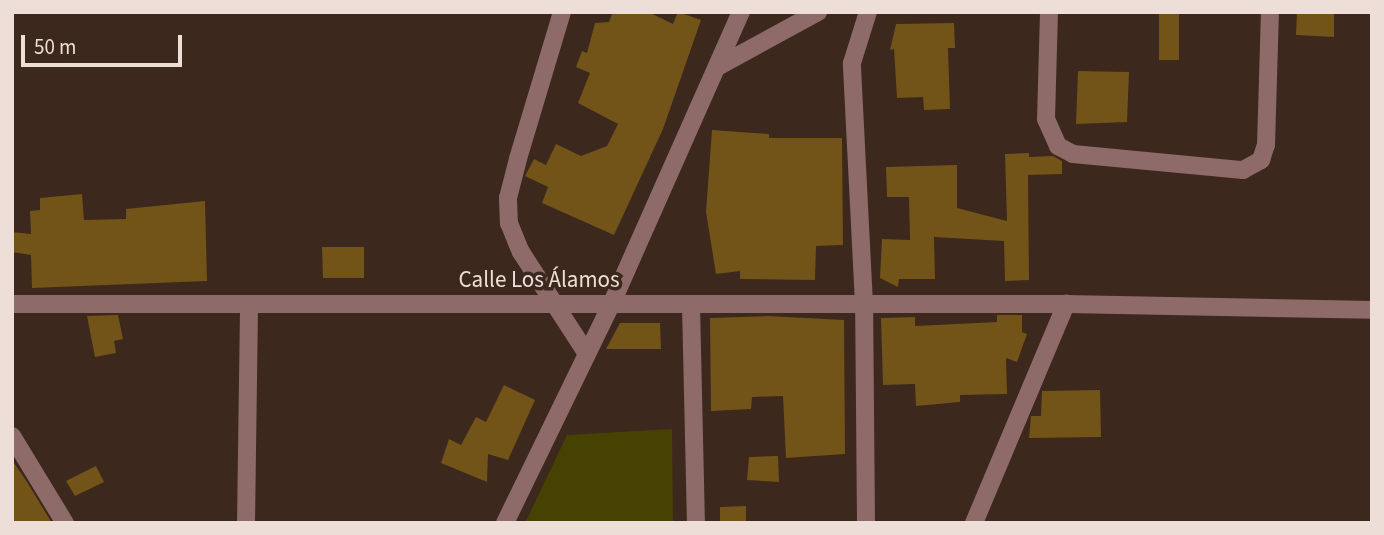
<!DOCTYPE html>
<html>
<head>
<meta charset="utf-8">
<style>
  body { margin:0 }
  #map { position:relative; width:1384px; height:535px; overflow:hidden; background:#3c281c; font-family:"Source Sans 3",sans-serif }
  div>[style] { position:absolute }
  .green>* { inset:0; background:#464302 }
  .building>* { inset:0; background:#725318 }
  .minor>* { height:18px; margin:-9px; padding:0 9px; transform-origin:9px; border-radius:9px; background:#8e6a68 }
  span { translate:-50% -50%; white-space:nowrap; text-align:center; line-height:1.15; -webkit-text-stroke:7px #3c281c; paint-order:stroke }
  .street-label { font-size:23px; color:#eddfd8 }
  .frame { position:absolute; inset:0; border:14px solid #eddfd8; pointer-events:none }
  .scale { position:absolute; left:21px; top:35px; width:161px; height:32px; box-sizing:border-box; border:4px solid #eddfd8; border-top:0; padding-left:9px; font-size:21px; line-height:24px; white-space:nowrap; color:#eddfd8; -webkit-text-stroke:5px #3c281c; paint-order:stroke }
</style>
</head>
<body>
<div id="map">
  <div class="green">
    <div style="clip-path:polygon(672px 429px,673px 523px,525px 523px,567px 435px)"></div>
  </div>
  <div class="building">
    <div style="clip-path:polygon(613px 12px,648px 12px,673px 24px,678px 12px,701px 20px,663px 129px,614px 235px,542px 203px,548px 187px,525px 176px,534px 159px,546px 165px,556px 144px,581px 156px,607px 146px,618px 124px,578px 103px,590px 73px,576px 67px,582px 51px,587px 53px,595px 23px,609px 22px)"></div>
    <div style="clip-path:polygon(1159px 12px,1179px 12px,1179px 60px,1159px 60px)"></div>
    <div style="clip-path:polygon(1297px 12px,1334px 12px,1334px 37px,1296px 35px)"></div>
    <div style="clip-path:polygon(954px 23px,955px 48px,948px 48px,950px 109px,924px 110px,923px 97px,897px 98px,894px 49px,890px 50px,896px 24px)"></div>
    <div style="clip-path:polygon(1078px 71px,1129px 72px,1127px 122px,1076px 124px)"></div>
    <div style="clip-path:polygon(712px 130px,769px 134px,769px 138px,842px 138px,843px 245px,816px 246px,815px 280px,740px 279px,740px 271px,716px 274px,706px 212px)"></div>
    <div style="clip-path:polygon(1029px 153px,1029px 157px,1053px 156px,1062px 161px,1062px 174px,1028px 175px,1029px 280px,1005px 281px,1004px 241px,934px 237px,935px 279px,899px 279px,898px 287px,880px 278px,882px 239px,910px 240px,909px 197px,887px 197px,886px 167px,957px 165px,957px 208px,1007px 221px,1005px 154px)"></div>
    <div style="clip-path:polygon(82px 194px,84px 220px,126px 219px,126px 209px,205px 201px,207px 281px,32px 288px,31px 255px,12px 252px,12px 232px,31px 234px,30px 211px,40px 210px,40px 198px)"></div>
    <div style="clip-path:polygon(322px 247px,364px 247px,364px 278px,323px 278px)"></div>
    <div style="clip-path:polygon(118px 315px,123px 339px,114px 341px,116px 353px,95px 357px,87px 316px)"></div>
    <div style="clip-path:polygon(997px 315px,1022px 315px,1022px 332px,1027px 334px,1017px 362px,1006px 358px,1007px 394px,960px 395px,960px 402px,916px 406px,915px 384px,883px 385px,881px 318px,915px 317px,915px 326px,997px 322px)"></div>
    <div style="clip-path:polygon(768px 316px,844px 320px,845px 454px,786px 458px,783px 396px,752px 397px,751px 409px,711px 411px,710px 318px)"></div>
    <div style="clip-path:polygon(620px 323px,660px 323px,661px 349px,606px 349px)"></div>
    <div style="clip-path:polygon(504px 385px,535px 400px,508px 460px,488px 454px,487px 482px,441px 463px,449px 439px,461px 445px,476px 417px,486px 422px)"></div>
    <div style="clip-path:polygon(1100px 390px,1101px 437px,1029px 438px,1031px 416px,1041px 416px,1042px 391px)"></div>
    <div style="clip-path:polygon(778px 456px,779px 482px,747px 480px,749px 457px)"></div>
    <div style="clip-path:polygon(12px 460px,27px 482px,52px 523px,12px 523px)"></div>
    <div style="clip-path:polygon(96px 466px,104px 482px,75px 496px,66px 481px)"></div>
    <div style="clip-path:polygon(746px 506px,746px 523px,720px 523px,720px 507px)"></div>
  </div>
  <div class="minor">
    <div style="left:562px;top:12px;width:153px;rotate:106.7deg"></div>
    <div style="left:518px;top:159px;width:40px;rotate:104.4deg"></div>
    <div style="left:508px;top:198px;width:25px;rotate:88deg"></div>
    <div style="left:509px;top:223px;width:31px;rotate:68deg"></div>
    <div style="left:521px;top:252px;width:121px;rotate:57.1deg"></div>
    <div style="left:1049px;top:12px;width:107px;rotate:91.6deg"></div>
    <div style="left:1046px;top:119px;width:30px;rotate:66deg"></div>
    <div style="left:1058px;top:146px;width:17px;rotate:28deg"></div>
    <div style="left:1073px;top:154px;width:171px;rotate:5.4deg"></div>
    <div style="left:1243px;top:170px;width:21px;rotate:-29deg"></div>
    <div style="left:1261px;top:160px;width:16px;rotate:-72deg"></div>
    <div style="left:1266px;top:145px;width:133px;rotate:-88.3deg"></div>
    <div style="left:719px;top:66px;width:113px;rotate:-28.6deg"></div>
    <div style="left:12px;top:304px;width:1054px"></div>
    <div style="left:1066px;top:304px;width:306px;rotate:1.1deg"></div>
    <div style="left:691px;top:305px;width:218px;rotate:88.7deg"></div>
    <div style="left:12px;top:436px;width:102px;rotate:58.7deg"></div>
    <div style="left:246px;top:523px;width:219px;rotate:-89.2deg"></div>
    <div style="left:505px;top:523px;width:242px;rotate:-64.1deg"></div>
    <div style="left:611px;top:305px;width:321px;rotate:-66.1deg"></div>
    <div style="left:866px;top:523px;width:219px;rotate:-90.5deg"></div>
    <div style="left:864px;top:304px;width:241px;rotate:-92.9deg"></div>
    <div style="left:852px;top:63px;width:53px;rotate:-72.6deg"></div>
    <div style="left:974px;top:523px;width:238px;rotate:-67.2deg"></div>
  </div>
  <div class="street-label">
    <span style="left:539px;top:280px">Calle Los Álamos</span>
  </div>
  <div class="frame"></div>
  <div class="scale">50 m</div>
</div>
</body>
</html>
